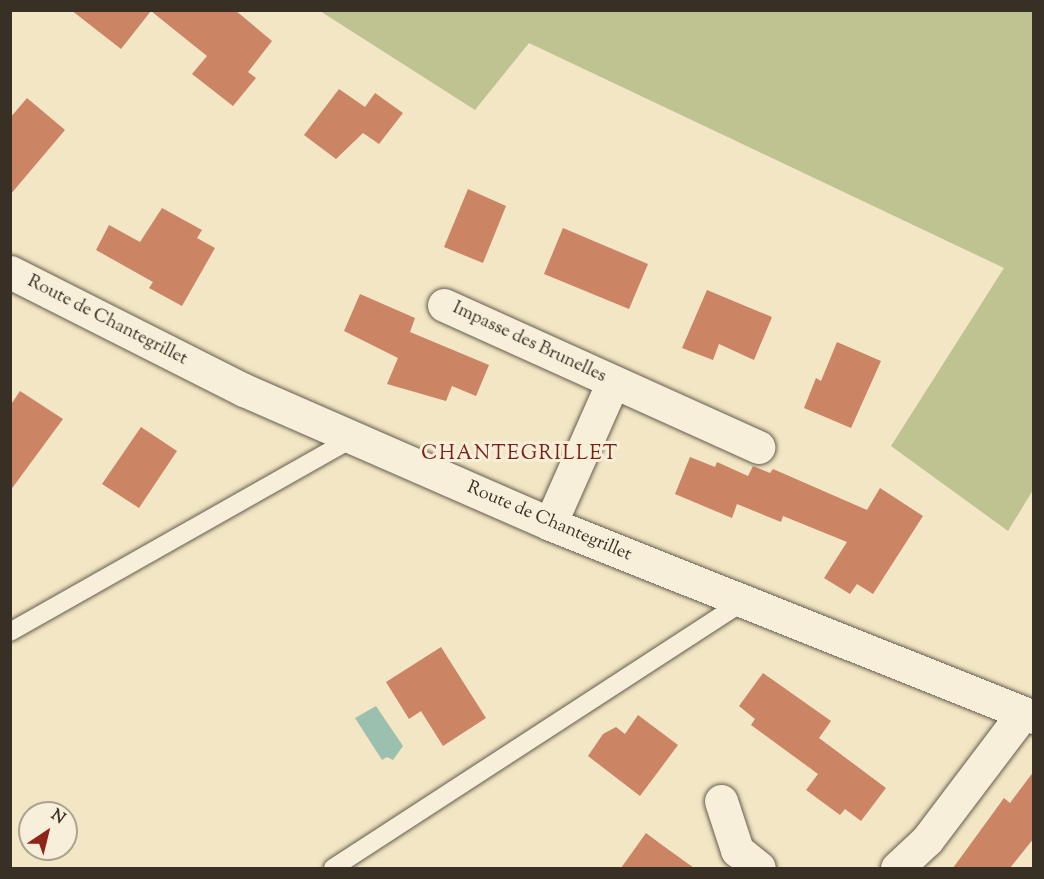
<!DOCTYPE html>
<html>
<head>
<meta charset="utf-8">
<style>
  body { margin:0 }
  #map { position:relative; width:1044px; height:879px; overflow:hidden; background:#f2e6c4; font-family:"Sorts Mill Goudy",serif }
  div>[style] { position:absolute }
  .green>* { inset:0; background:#bfc391 }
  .water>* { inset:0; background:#9cc0b0 }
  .building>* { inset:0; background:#cb8464 }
  .roads { filter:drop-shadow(0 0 2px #665d4d) drop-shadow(0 0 2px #665d4d) }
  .service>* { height:18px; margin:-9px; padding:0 9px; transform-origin:9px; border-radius:9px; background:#f7efd9 }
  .minor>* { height:33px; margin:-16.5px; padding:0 16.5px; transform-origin:16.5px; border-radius:16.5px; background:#f7efd9 }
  span { translate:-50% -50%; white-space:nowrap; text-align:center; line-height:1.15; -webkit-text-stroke:6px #f7efd9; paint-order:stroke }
  .street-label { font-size:18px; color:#382f25 }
  .neighbourhood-label { font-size:20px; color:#7a1f14; letter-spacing:1.5px }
  .frame { position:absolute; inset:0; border:12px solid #382f25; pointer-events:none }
  .north { position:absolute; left:18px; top:801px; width:60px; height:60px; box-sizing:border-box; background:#f7efd9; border:2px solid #aba291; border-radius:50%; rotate:35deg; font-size:16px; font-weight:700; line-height:24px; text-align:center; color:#382f25 }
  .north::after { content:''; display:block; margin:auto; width:21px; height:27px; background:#8f2418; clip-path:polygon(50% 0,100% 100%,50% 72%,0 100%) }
</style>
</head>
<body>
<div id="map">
  <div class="green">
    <div style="clip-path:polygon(320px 11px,1033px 11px,1033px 490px,1008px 531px,891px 446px,1004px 268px,529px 43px,475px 110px)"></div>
  </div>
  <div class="water">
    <div style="clip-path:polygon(376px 706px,403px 746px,393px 760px,387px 757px,382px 760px,355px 718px)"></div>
  </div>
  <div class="building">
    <div style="clip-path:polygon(71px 10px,235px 10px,272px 41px,248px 72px,256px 78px,233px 106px,192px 74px,207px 56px,151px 11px,121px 49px)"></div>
    <div style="clip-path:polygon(339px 89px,365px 107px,375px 93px,403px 113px,379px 144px,363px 133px,336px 159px,304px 135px)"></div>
    <div style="clip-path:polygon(27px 98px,65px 130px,10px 195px,10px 118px)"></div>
    <div style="clip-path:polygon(468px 189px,506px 206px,483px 263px,444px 247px)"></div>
    <div style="clip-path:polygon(162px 208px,202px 230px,197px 238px,215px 248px,182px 306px,149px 288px,153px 282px,96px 250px,109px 225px,140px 242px)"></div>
    <div style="clip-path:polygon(563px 228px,648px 264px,629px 309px,544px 274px)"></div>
    <div style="clip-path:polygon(707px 290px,772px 317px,754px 360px,719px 344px,713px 360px,682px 348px)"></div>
    <div style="clip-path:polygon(360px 294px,415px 318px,410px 332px,489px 365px,476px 396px,452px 386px,446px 401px,387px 384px,398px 358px,344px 331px)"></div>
    <div style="clip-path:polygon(837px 342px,881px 361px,851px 428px,804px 408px,816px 378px,821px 381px)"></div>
    <div style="clip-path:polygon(20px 391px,63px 419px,10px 491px,10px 406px)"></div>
    <div style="clip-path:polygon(141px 427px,177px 451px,139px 508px,102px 484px)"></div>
    <div style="clip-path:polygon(690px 457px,715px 467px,717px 462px,748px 476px,753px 466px,770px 473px,773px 469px,867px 510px,880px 488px,923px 516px,873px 594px,857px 584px,850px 594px,824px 578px,847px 542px,783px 516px,781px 522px,737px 504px,732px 518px,675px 494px)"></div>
    <div style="clip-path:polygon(441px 647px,486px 718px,443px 746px,421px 711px,409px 719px,386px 682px)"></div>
    <div style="clip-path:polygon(763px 673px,831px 721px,819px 738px,886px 788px,861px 821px,845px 809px,840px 815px,806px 790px,818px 774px,751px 725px,755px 719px,739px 706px)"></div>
    <div style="clip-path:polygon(638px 715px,678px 745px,640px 796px,588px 756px,603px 734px,616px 727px,625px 734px)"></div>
    <div style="clip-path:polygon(1034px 771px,1034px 838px,1010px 868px,953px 868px,1004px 798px,1010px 803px)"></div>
    <div style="clip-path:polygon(646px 833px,662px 845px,694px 868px,621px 868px)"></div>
  </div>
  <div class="roads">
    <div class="service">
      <div style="left:10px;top:632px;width:394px;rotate:-29.5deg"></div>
      <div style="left:333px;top:868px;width:489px;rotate:-33deg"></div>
    </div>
    <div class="minor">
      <div style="left:10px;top:272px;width:262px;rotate:26.8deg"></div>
      <div style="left:244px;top:390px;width:334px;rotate:23.6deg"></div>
      <div style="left:550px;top:524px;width:521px;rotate:21.74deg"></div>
      <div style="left:444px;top:305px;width:345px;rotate:24.3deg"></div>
      <div style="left:550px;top:524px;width:155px;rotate:-66.1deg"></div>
      <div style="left:721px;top:801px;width:52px;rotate:71.9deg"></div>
      <div style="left:737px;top:850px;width:28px;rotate:39deg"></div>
      <div style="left:897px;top:868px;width:41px;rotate:-43deg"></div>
      <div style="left:927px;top:840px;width:159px;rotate:-52.9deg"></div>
    </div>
  </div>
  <div class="street-label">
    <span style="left:107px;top:321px;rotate:27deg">Route de Chantegrillet</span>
    <span style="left:529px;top:343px;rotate:25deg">Impasse des Brunelles</span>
    <span style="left:549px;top:522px;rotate:23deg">Route de Chantegrillet</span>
  </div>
  <div class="neighbourhood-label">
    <span style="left:520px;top:454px">CHANTEGRILLET</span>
  </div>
  <div class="frame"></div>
  <div class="north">N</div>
</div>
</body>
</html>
